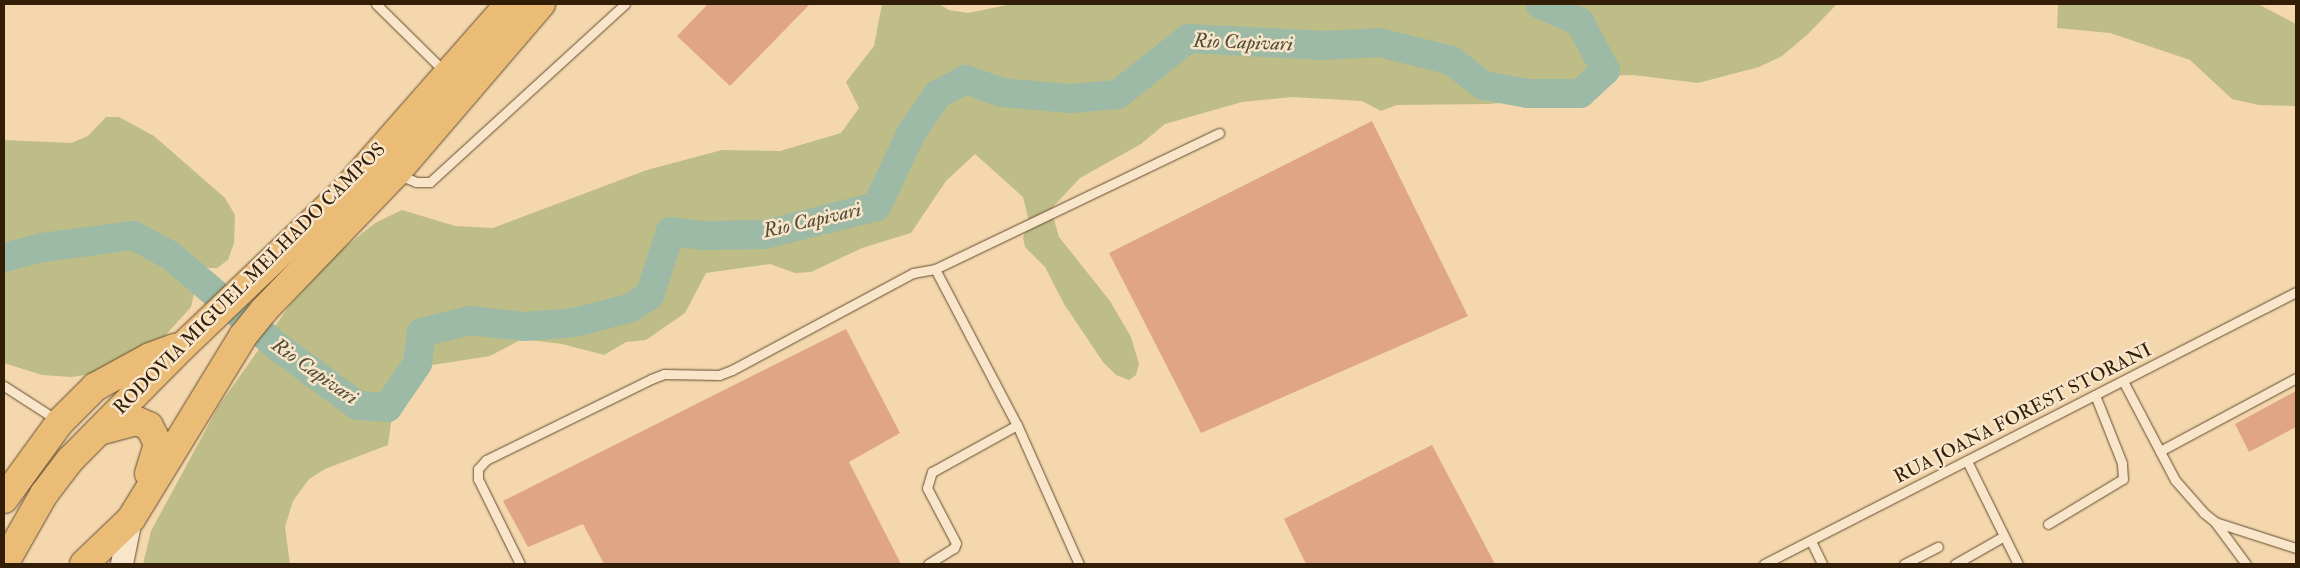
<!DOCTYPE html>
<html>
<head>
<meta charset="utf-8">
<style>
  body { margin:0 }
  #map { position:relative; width:2300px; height:568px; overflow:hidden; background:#f4d7ad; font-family:"IM FELL Double Pica",serif }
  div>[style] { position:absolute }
  .green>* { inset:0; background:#bfbd87 }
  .river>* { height:29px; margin:-14.5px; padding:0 14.5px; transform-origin:14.5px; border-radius:14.5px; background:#9cbaa6 }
  .building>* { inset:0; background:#dfa584 }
  .roads { filter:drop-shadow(0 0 1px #624c30) drop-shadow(0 0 1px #624c30) }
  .service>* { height:9px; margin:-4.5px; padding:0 4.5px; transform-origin:4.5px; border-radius:4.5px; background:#f8e5ca }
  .tertiary>* { height:22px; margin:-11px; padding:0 11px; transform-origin:11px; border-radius:11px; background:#f8e5ca }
  .trunk>* { height:28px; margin:-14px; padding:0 14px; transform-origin:14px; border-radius:14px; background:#eabc76 }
  span { translate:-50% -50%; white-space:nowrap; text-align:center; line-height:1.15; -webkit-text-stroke:5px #f8e5ca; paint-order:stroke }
  .street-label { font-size:19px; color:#321e07 }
  .water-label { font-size:20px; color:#524d37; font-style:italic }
  .frame { position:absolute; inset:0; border:5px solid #321e07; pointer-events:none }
</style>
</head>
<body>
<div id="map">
  <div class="green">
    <div style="clip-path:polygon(882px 4px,939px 4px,949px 10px,968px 13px,1012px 4px,1837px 4px,1808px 34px,1782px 56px,1759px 67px,1698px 83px,1633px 75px,1600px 76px,1553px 99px,1488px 104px,1397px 105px,1381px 111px,1362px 101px,1292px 97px,1242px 102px,1165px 124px,1141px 144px,1080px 178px,1051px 209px,1059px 237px,1110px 301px,1131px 337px,1139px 364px,1136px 375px,1129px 380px,1116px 375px,1103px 362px,1064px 304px,1045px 267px,1025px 247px,1023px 238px,1029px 221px,1023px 197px,975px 154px,946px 181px,911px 233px,862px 248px,811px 272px,795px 273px,770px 264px,706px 273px,685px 313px,646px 340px,626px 342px,604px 355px,562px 344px,522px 339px,490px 356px,426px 366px,411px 378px,394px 402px,388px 445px,325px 469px,309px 479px,293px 501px,285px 527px,290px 564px,143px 564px,151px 531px,218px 407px,290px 305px,339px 252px,375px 223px,402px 210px,455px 226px,493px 228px,647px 170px,722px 150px,780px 151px,841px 133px,859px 108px,846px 82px,874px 46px)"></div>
    <div style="clip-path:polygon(2058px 4px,2258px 4px,2296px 24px,2296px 106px,2259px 105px,2232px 99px,2190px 60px,2110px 33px,2057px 28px)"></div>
    <div style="clip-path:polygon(106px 117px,119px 117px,154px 136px,225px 198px,235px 215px,234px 243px,228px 260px,217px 268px,209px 268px,174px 254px,191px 276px,194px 294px,191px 307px,154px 348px,110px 371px,72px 377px,42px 375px,4px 363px,4px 140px,71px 143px,88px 136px)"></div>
  </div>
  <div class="river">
    <div style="left:4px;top:257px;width:39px;rotate:-15deg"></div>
    <div style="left:42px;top:247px;width:92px;rotate:-7.5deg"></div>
    <div style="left:133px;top:235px;width:42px;rotate:28.4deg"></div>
    <div style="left:170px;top:255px;width:140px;rotate:40.4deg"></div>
    <div style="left:277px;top:346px;width:99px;rotate:36.4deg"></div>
    <div style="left:357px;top:405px;width:30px;rotate:4deg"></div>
    <div style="left:387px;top:407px;width:53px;rotate:-55.7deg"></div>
    <div style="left:417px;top:363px;width:31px;rotate:-83deg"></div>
    <div style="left:421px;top:332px;width:49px;rotate:-14deg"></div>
    <div style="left:469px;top:320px;width:55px;rotate:6.2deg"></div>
    <div style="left:524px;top:326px;width:50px;rotate:-4.6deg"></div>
    <div style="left:574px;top:322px;width:59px;rotate:-14.7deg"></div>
    <div style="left:631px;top:307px;width:22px;rotate:-34deg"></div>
    <div style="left:649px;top:295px;width:67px;rotate:-71.8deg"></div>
    <div style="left:670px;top:231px;width:34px;rotate:7deg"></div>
    <div style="left:704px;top:235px;width:60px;rotate:-1deg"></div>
    <div style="left:764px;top:234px;width:115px;rotate:-14deg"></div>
    <div style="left:876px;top:206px;width:82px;rotate:-64.7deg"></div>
    <div style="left:911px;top:132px;width:46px;rotate:-55.6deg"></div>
    <div style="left:937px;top:94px;width:32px;rotate:-28deg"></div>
    <div style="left:965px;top:79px;width:38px;rotate:20deg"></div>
    <div style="left:1001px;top:92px;width:69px;rotate:5deg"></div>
    <div style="left:1070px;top:98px;width:47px;rotate:-4.9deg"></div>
    <div style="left:1117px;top:94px;width:90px;rotate:-38.3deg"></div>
    <div style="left:1188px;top:38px;width:135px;rotate:3deg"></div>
    <div style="left:1323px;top:45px;width:56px;rotate:-3.1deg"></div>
    <div style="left:1379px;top:42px;width:74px;rotate:14deg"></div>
    <div style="left:1451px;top:60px;width:41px;rotate:38deg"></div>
    <div style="left:1483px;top:85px;width:45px;rotate:10.3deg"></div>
    <div style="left:1527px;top:93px;width:53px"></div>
    <div style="left:1580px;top:93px;width:34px;rotate:-43deg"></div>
    <div style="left:1605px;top:70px;width:55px;rotate:-118deg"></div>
    <div style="left:1579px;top:21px;width:43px;rotate:-156.4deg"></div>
  </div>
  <div class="building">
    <div style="clip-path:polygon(708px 4px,810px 4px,730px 86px,677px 36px)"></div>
    <div style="clip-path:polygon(1372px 121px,1468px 316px,1201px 433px,1109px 253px)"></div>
    <div style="clip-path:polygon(846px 329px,900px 433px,849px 462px,901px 564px,604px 564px,583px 524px,528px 547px,503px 501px)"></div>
    <div style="clip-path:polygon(2296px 391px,2296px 427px,2249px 452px,2235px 424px)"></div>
    <div style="clip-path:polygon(1432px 445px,1495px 564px,1306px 564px,1284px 519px)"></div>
  </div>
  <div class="roads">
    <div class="service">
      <div style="left:376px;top:4px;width:97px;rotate:44.6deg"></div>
      <div style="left:399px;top:175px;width:18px;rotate:22deg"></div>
      <div style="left:416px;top:182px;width:14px"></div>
      <div style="left:430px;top:182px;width:264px;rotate:-42.4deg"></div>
      <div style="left:935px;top:269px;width:315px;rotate:-25.6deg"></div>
      <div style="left:2123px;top:381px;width:112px;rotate:62.3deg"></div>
      <div style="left:2175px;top:480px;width:44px;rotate:48.7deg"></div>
      <div style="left:2204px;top:513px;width:14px;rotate:39deg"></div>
      <div style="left:2215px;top:522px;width:85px;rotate:17.8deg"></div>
      <div style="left:4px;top:386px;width:63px;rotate:32.7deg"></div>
      <div style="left:2160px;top:451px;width:154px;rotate:-28.2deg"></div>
      <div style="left:1967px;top:461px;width:115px;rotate:63.7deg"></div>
      <div style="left:2215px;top:522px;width:52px;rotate:53.6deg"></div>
      <div style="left:2048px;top:524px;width:87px;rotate:-31deg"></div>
      <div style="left:2123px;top:479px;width:16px;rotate:-94deg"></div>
      <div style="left:2122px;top:463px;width:73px;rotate:-111.7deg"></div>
      <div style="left:1811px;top:541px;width:25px;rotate:64deg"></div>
      <div style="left:520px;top:564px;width:95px;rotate:-116.3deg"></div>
      <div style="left:478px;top:479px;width:10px;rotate:-90deg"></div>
      <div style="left:478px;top:469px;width:12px;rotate:-48deg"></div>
      <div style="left:486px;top:460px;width:184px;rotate:-26.1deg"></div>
      <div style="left:651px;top:379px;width:14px;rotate:-21deg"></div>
      <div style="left:664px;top:374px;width:55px;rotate:1deg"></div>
      <div style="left:719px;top:375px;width:14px;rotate:-21deg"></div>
      <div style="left:732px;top:370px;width:205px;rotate:-28.2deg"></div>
      <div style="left:913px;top:273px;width:22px;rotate:-10deg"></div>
      <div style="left:935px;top:269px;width:176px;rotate:62.3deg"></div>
      <div style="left:1017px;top:425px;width:152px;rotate:66deg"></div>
      <div style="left:928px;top:564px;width:31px;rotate:-32deg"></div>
      <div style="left:954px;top:548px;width:5px;rotate:-68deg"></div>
      <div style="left:956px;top:543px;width:62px;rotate:-117.8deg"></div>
      <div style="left:927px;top:488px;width:17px;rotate:-73deg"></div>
      <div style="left:932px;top:472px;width:97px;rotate:-28.9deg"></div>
      <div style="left:1764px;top:564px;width:598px;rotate:-27.08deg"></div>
      <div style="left:1904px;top:564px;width:38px;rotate:-27deg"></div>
      <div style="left:1955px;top:564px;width:56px;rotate:-29.7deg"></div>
    </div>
    <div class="tertiary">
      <div style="left:122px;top:564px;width:46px;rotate:-78.7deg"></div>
    </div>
    <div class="trunk">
      <div style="left:99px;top:431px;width:39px;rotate:-15deg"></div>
      <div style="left:137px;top:421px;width:13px;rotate:23deg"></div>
      <div style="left:149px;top:426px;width:20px;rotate:63deg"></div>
      <div style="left:158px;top:444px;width:31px;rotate:107deg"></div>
      <div style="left:4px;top:499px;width:95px;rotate:-54deg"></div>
      <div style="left:60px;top:422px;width:49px;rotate:-45deg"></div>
      <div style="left:95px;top:387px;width:63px;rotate:-28.6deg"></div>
      <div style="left:150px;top:357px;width:27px;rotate:-20deg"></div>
      <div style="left:4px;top:564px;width:81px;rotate:-60.3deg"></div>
      <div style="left:44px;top:494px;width:43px;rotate:-52.6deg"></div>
      <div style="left:70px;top:460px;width:162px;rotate:-45.3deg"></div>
      <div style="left:184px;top:345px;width:221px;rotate:-43.7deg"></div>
      <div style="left:344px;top:192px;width:250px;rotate:-48.7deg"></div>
      <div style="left:84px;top:564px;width:65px;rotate:-43.8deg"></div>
      <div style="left:131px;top:519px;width:215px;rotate:-58.5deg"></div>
      <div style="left:243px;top:336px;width:33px;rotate:-51deg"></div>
      <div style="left:264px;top:310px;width:190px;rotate:-46.1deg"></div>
      <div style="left:396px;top:173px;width:223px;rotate:-49.4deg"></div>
    </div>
  </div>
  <div class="street-label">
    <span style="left:250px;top:279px;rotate:-45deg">RODOVIA MIGUEL MELHADO CAMPOS</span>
    <span style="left:2023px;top:414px;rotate:-27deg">RUA JOANA FOREST STORANI</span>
  </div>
  <div class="water-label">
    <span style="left:1243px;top:42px;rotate:2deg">Rio Capivari</span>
    <span style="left:812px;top:220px;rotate:-13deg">Rio Capivari</span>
    <span style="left:315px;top:371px;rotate:35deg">Rio Capivari</span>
  </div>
  <div class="frame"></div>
</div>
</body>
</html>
